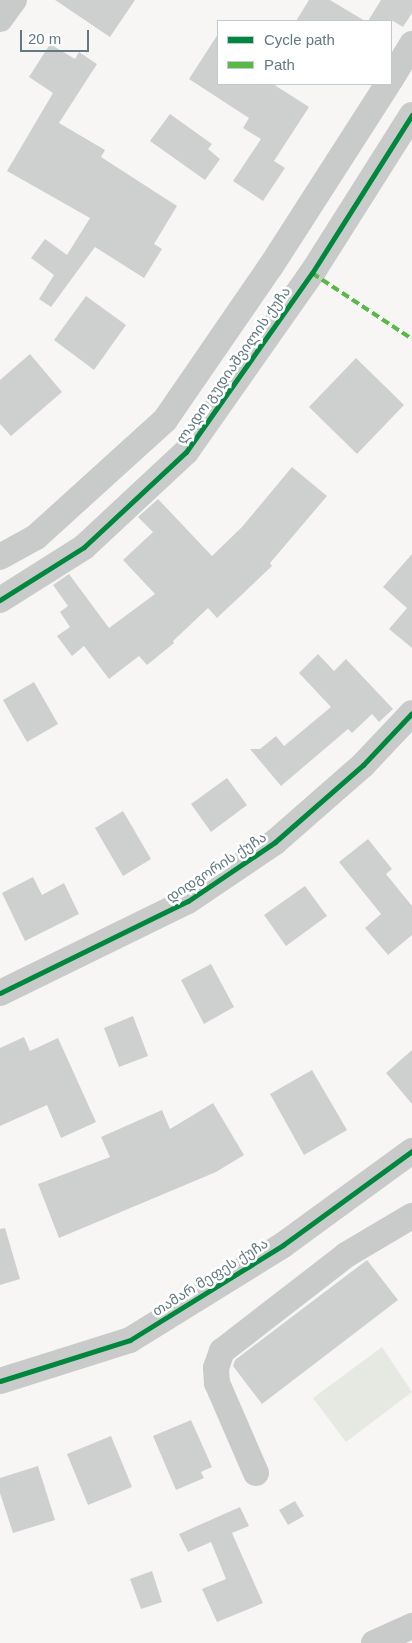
<!DOCTYPE html>
<html>
<head>
<meta charset="utf-8">
<style>
  body { margin:0 }
  #map { position:relative; width:412px; height:1643px; overflow:hidden; background:#f7f6f5; font-family:Arial,"Noto Sans Georgian",sans-serif }
  div>[style] { position:absolute }
  .green>* { inset:0; background:#e6e8e2 }
  .building>* { inset:0; background:#ced0d0 }
  .minor>* { height:26px; margin:-13px; padding:0 13px; transform-origin:13px; border-radius:13px; background:#c9cbcb }
  .quiet>* { height:4px; margin-top:-2px; transform-origin:0; background:repeating-linear-gradient(90deg,#58b947 0 8px,transparent 0 12px) }
  .cycleway>* { height:5px; margin:-2.5px; padding:0 2.5px; transform-origin:2.5px; border-radius:2.5px; background:#00873e }
  span { translate:-50% -50%; white-space:nowrap; text-align:center; line-height:1.15; -webkit-text-stroke:5px #fff; paint-order:stroke }
  .street-label { font-size:14px; color:#617981 }
  .legend { position:absolute; left:217px; top:20px; width:175px; height:65px; box-sizing:border-box; background:#fff; border:1px solid #c0c9cd; margin:0; padding:6px 9px; list-style:none; font-size:15px; color:#617981 }
  .legend li { display:flex; align-items:center; gap:10px; height:25px }
  .legend b { width:25px; border:1px solid #c0c9cd }
  .scale { position:absolute; left:20px; top:30px; width:69px; height:22px; box-sizing:border-box; border:2px solid #617981; border-top:0; padding-left:6px; font-size:15px; line-height:18px; white-space:nowrap; color:#617981; -webkit-text-stroke:4px #fff; paint-order:stroke }
</style>
</head>
<body>
<div id="map">
  <div class="green">
    <div style="clip-path:polygon(382px 1347px,412px 1392px,346px 1442px,313px 1398px)"></div>
  </div>
  <div class="building">
    <div style="clip-path:polygon(55px 0,135px 0,110px 37px)"></div>
    <div style="clip-path:polygon(309px 0,330px 0,365px 21px,296px 21px)"></div>
    <div style="clip-path:polygon(381px 0,412px 0,412px 13px,403px 27px,393px 21px,368px 21px)"></div>
    <div style="clip-path:polygon(218px 34px,218px 84px,273px 84px,309px 107px,274px 161px,285px 168px,263px 201px,233px 181px,261px 139px,243px 128px,249px 118px,189px 79px)"></div>
    <div style="clip-path:polygon(50px 44px,75px 59px,79px 52px,97px 64px,59px 123px,105px 150px,101px 157px,177px 206px,154px 244px,162px 249px,144px 278px,95px 247px,51px 307px,39px 299px,54px 275px,31px 258px,45px 239px,67px 255px,90px 218px,7px 171px,53px 93px,29px 77px)"></div>
    <div style="clip-path:polygon(170px 114px,212px 144px,208px 149px,220px 159px,205px 180px,150px 141px)"></div>
    <div style="clip-path:polygon(86px 296px,126px 325px,94px 370px,54px 340px)"></div>
    <div style="clip-path:polygon(30px 354px,62px 392px,11px 436px,0 424px,0 380px)"></div>
    <div style="clip-path:polygon(356px 358px,404px 405px,357px 454px,309px 407px)"></div>
    <div style="clip-path:polygon(292px 467px,327px 496px,270px 563px,272px 566px,217px 618px,208px 608px,173px 641px,174px 643px,147px 665px,139px 656px,109px 679px,84px 646px,72px 656px,57px 636px,70px 627px,60px 612px,68px 606px,53px 585px,69px 574px,109px 628px,155px 594px,123px 560px,153px 532px,138px 517px,158px 499px,212px 556px,242px 527px)"></div>
    <div style="clip-path:polygon(412px 554px,412px 648px,389px 629px,407px 608px,383px 587px)"></div>
    <div style="clip-path:polygon(318px 654px,334px 671px,346px 659px,393px 709px,379px 722px,372px 714px,352px 733px,348px 729px,281px 786px,250px 749px,260px 749px,276px 736px,284px 746px,331px 707px,299px 673px)"></div>
    <div style="clip-path:polygon(34px 682px,58px 724px,27px 742px,3px 700px)"></div>
    <div style="clip-path:polygon(227px 778px,247px 805px,211px 832px,191px 804px)"></div>
    <div style="clip-path:polygon(123px 811px,151px 859px,123px 876px,95px 828px)"></div>
    <div style="clip-path:polygon(368px 839px,392px 869px,386px 874px,412px 906px,412px 935px,388px 955px,365px 928px,381px 914px,339px 862px)"></div>
    <div style="clip-path:polygon(33px 877px,42px 895px,64px 883px,79px 914px,25px 941px,2px 893px)"></div>
    <div style="clip-path:polygon(305px 886px,327px 916px,286px 946px,264px 915px)"></div>
    <div style="clip-path:polygon(211px 964px,234px 1007px,204px 1024px,181px 980px)"></div>
    <div style="clip-path:polygon(133px 1016px,148px 1056px,119px 1067px,104px 1028px)"></div>
    <div style="clip-path:polygon(24px 1037px,30px 1051px,58px 1038px,96px 1122px,61px 1138px,47px 1105px,0 1126px,0 1048px)"></div>
    <div style="clip-path:polygon(412px 1050px,412px 1104px,386px 1073px)"></div>
    <div style="clip-path:polygon(312px 1070px,347px 1130px,304px 1155px,270px 1094px)"></div>
    <div style="clip-path:polygon(213px 1103px,244px 1155px,216px 1172px,59px 1238px,38px 1184px,110px 1157px,101px 1137px,162px 1110px,170px 1129px)"></div>
    <div style="clip-path:polygon(5px 1228px,20px 1279px,0 1285px,0 1229px)"></div>
    <div style="clip-path:polygon(367px 1260px,398px 1300px,262px 1404px,233px 1366px,235px 1360px)"></div>
    <div style="clip-path:polygon(191px 1420px,212px 1467px,201px 1472px,204px 1478px,176px 1490px,153px 1436px)"></div>
    <div style="clip-path:polygon(111px 1436px,132px 1487px,88px 1505px,67px 1454px)"></div>
    <div style="clip-path:polygon(38px 1466px,55px 1520px,13px 1533px,0 1493px,0 1478px)"></div>
    <div style="clip-path:polygon(295px 1501px,304px 1516px,288px 1525px,279px 1510px)"></div>
    <div style="clip-path:polygon(240px 1507px,249px 1526px,232px 1533px,263px 1603px,217px 1622px,202px 1589px,226px 1579px,211px 1542px,188px 1552px,179px 1534px)"></div>
    <div style="clip-path:polygon(152px 1571px,162px 1602px,141px 1609px,130px 1579px)"></div>
  </div>
  <div class="minor">
    <div style="left:0;top:19px;width:24px;rotate:-54deg"></div>
    <div style="left:391px;top:79px;width:41px;rotate:-59deg"></div>
    <div style="left:0;top:557px;width:41px;rotate:-29.1deg"></div>
    <div style="left:36px;top:537px;width:174px;rotate:-42.2deg"></div>
    <div style="left:165px;top:420px;width:187px;rotate:-55.5deg"></div>
    <div style="left:271px;top:266px;width:216px;rotate:-57.3deg"></div>
    <div style="left:0;top:600px;width:99px;rotate:-32.2deg"></div>
    <div style="left:84px;top:547px;width:139px;rotate:-43deg"></div>
    <div style="left:186px;top:452px;width:219px;rotate:-54.9deg"></div>
    <div style="left:312px;top:273px;width:187px;rotate:-57.7deg"></div>
    <div style="left:0;top:993px;width:209px;rotate:-26.1deg"></div>
    <div style="left:188px;top:901px;width:105px;rotate:-34.1deg"></div>
    <div style="left:275px;top:842px;width:117px;rotate:-41.2deg"></div>
    <div style="left:363px;top:765px;width:71px;rotate:-46.7deg"></div>
    <div style="left:0;top:1381px;width:136px;rotate:-17.5deg"></div>
    <div style="left:130px;top:1340px;width:180px;rotate:-31.8deg"></div>
    <div style="left:283px;top:1245px;width:160px;rotate:-36.1deg"></div>
    <div style="left:256px;top:1473px;width:98px;rotate:-113.4deg"></div>
    <div style="left:217px;top:1383px;width:15px;rotate:-94deg"></div>
    <div style="left:216px;top:1368px;width:18px;rotate:-71deg"></div>
    <div style="left:222px;top:1351px;width:157px;rotate:-37.7deg"></div>
    <div style="left:346px;top:1255px;width:77px;rotate:-30.6deg"></div>
    <div style="left:374px;top:1643px;width:42px;rotate:-24.1deg"></div>
  </div>
  <div class="quiet">
    <div style="left:312px;top:273px;width:120px;rotate:33.4deg"></div>
  </div>
  <div class="cycleway">
    <div style="left:0;top:600px;width:99px;rotate:-32.2deg"></div>
    <div style="left:84px;top:547px;width:139px;rotate:-43deg"></div>
    <div style="left:186px;top:452px;width:219px;rotate:-54.9deg"></div>
    <div style="left:312px;top:273px;width:187px;rotate:-57.7deg"></div>
    <div style="left:0;top:993px;width:209px;rotate:-26.1deg"></div>
    <div style="left:188px;top:901px;width:105px;rotate:-34.1deg"></div>
    <div style="left:275px;top:842px;width:117px;rotate:-41.2deg"></div>
    <div style="left:363px;top:765px;width:71px;rotate:-46.7deg"></div>
    <div style="left:0;top:1381px;width:136px;rotate:-17.5deg"></div>
    <div style="left:130px;top:1340px;width:180px;rotate:-31.8deg"></div>
    <div style="left:283px;top:1245px;width:160px;rotate:-36.1deg"></div>
  </div>
  <div class="street-label">
    <span style="left:233px;top:365px;rotate:-55deg">ლადო გუდიაშვილის ქუჩა</span>
    <span style="left:216px;top:867px;rotate:-33deg">დიდგორის ქუჩა</span>
    <span style="left:210px;top:1277px;rotate:-32deg">თამარ მეფეს ქუჩა</span>
  </div>
  <ul class="legend">
  <li><b style="height:6px;background:#00873e"></b>Cycle path</li>
  <li><b style="height:6px;background:#58b947"></b>Path</li>
  </ul>
  <div class="scale">20 m</div>
</div>
</body>
</html>
